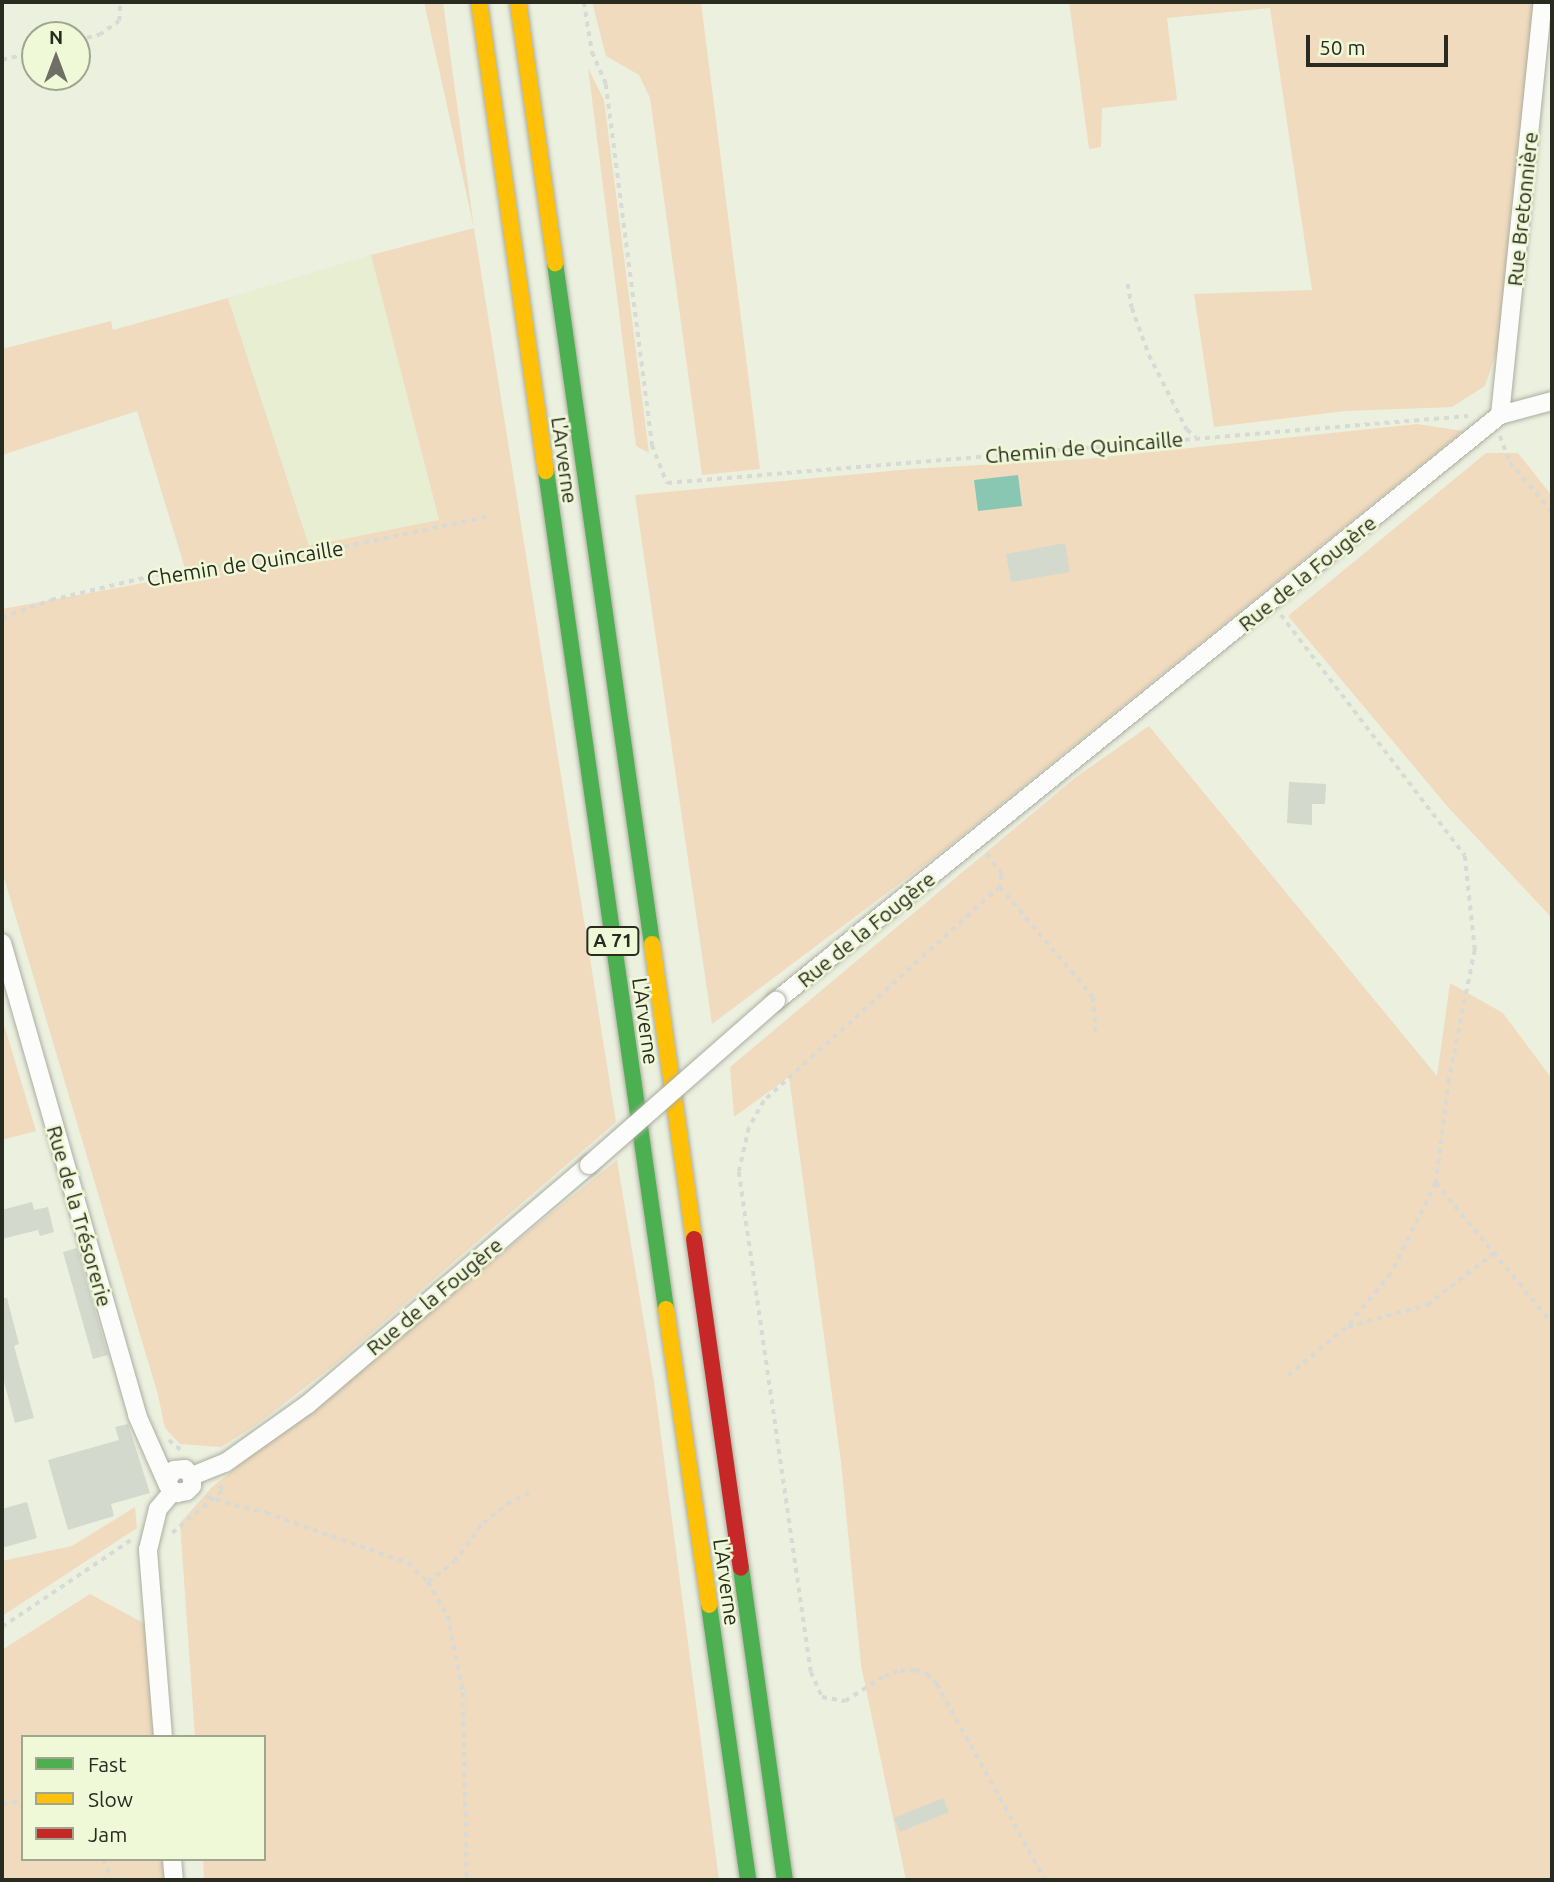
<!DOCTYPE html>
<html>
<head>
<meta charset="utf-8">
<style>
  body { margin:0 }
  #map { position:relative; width:1554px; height:1882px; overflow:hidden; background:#ecf0df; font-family:Ubuntu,sans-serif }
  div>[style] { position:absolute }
  .built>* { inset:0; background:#e7eed1 }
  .green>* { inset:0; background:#f0dbbe }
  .water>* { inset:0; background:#89c7b2 }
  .building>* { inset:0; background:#d3d9cd }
  .path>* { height:3.5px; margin-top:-1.75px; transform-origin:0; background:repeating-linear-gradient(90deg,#d8dad5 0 5px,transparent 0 10px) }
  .roads { filter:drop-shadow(0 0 2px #abaea0) drop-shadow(0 0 2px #abaea0) }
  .street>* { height:18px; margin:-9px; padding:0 9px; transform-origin:9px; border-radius:9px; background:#fcfdfa }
  .fast>* { height:16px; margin:-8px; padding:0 8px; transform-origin:8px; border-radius:8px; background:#4caf50 }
  .slow>* { height:16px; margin:-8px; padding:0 8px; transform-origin:8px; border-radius:8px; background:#ffc107 }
  .jam>* { height:16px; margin:-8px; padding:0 8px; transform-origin:8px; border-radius:8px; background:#c62828 }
  .bridges { filter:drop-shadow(0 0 2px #abaea0) drop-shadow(0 0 2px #abaea0) }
  .street-bridge>* { height:18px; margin:-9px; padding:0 9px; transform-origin:9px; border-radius:9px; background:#fcfdfa }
  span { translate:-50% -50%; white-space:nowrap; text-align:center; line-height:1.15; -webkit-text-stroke:5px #eff8d7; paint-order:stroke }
  .shield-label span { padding:2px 5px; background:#eff8d7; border:2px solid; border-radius:5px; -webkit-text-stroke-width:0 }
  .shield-label { font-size:19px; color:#282b1f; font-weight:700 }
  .street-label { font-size:21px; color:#282b1f }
  .frame { position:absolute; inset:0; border:4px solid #282b1f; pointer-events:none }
  .legend { position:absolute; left:21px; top:1735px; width:245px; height:126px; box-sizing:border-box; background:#eff8d7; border:2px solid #9fa68d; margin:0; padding:9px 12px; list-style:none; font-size:21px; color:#282b1f }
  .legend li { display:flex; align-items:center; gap:14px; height:35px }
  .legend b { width:35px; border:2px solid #9fa68d }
  .north { position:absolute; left:21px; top:21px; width:70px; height:70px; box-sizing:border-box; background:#eff8d7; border:2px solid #9fa68d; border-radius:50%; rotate:0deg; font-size:19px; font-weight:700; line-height:28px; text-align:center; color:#282b1f }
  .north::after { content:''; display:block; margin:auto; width:24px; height:32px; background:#6d7062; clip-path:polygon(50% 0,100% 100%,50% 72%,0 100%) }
  .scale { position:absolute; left:1306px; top:35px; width:142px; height:32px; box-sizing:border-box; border:4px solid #282b1f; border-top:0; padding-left:9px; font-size:21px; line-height:24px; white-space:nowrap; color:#282b1f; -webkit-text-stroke:5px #eff8d7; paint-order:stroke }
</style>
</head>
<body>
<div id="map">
  <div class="built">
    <div style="clip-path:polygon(371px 255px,439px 520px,309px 547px,228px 298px)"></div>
  </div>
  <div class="green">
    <div style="clip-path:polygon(424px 2px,443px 2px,474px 228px,616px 1122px,334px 1365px,256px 1425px,221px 1447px,180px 1444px,165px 1428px,158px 1395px,2px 871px,2px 609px,187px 575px,137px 411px,2px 455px,2px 349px,111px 321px,113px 330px,228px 298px,309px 546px,439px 520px,371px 255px,474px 228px)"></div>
    <div style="clip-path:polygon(592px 2px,701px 2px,760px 469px,702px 475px,650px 98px,639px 75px,606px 56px)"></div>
    <div style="clip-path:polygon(1069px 2px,1535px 2px,1502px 335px,1485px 386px,1452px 407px,1345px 411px,1214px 427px,1194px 294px,1312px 290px,1270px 8px,1167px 18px,1177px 100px,1102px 108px,1101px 147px,1089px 149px)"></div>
    <div style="clip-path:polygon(588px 68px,604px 100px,649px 453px,636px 446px)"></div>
    <div style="clip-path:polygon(1417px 424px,1463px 431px,943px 851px,712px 1024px,635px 495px,911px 469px,1085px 459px)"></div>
    <div style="clip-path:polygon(1486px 453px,1518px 453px,1552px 496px,1552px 918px,1447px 806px,1288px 616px)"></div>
    <div style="clip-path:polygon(1149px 726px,1437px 1076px,1450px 983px,1503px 1013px,1552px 1079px,1552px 1880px,906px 1880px,861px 1665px,841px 1462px,789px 1077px,734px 1117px,730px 1067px,1076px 777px)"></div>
    <div style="clip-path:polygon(2px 1018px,36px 1131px,2px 1140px)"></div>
    <div style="clip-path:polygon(617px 1160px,654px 1382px,719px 1880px,204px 1880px,203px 1859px,264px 1859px,264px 1737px,195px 1737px,180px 1523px,212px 1487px)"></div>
    <div style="clip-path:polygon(135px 1507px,137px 1528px,2px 1616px,2px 1561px,72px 1546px)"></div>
    <div style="clip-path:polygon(90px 1594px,145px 1624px,154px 1737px,23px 1737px,23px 1859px,163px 1859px,165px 1880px,2px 1880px,2px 1650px)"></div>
  </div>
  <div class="water">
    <div style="clip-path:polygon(1018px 475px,1022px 506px,978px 511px,974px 480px)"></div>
  </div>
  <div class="building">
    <div style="clip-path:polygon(1065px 543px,1070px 572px,1011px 582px,1006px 554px)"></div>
    <div style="clip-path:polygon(1289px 782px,1326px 784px,1325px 804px,1312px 804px,1312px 825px,1287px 823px)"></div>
    <div style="clip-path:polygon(32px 1202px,34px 1210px,48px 1207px,54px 1232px,40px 1236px,38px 1230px,2px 1239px,2px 1210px)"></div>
    <div style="clip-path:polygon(77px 1248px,108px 1355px,93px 1359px,63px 1252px)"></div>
    <div style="clip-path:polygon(2px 1298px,7px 1298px,19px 1344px,14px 1346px,34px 1418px,15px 1423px,2px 1374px)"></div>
    <div style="clip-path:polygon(128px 1424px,150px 1493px,111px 1504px,114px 1516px,68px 1530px,48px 1460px,119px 1440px,115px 1427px)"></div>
    <div style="clip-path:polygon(27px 1502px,37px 1538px,2px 1548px,2px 1509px)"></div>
    <div style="clip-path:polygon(943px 1798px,949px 1812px,900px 1832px,894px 1818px)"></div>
  </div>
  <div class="path">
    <div style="left:584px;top:2px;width:51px;rotate:80.9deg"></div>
    <div style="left:592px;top:52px;width:35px;rotate:66deg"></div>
    <div style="left:606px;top:84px;width:364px;rotate:82.7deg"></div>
    <div style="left:652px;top:445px;width:41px;rotate:68.5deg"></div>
    <div style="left:667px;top:483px;width:804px;rotate:-4.78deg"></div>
    <div style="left:77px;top:40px;width:23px;rotate:-13deg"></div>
    <div style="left:99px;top:35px;width:24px;rotate:-35deg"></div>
    <div style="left:119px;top:21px;width:19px;rotate:-87deg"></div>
    <div style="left:2px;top:60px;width:34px;rotate:-14deg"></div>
    <div style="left:1128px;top:284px;width:24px;rotate:81deg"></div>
    <div style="left:1132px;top:308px;width:50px;rotate:70.1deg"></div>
    <div style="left:1149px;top:355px;width:84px;rotate:63.1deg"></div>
    <div style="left:1187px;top:430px;width:11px;rotate:38deg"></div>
    <div style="left:1500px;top:436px;width:28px;rotate:69deg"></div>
    <div style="left:1510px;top:462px;width:65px;rotate:50deg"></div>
    <div style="left:1281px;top:615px;width:303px;rotate:52.6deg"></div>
    <div style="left:1465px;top:856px;width:95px;rotate:83.9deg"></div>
    <div style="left:1475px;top:950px;width:133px;rotate:101.3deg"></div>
    <div style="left:1449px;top:1080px;width:104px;rotate:97.2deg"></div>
    <div style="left:1436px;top:1183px;width:102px;rotate:116.3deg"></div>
    <div style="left:1391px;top:1274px;width:70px;rotate:129.8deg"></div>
    <div style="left:1346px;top:1328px;width:77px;rotate:140.3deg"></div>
    <div style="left:2px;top:618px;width:52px;rotate:-20.2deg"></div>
    <div style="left:51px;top:600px;width:108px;rotate:-13.4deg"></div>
    <div style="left:156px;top:575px;width:161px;rotate:-7.9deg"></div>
    <div style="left:315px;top:553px;width:180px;rotate:-11.9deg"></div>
    <div style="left:987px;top:854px;width:26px;rotate:54deg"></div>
    <div style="left:1002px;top:875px;width:12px;rotate:99deg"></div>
    <div style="left:1000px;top:887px;width:319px;rotate:137.8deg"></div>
    <div style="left:764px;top:1101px;width:31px;rotate:119deg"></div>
    <div style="left:749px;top:1128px;width:45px;rotate:102.8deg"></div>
    <div style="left:739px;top:1172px;width:505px;rotate:81.81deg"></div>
    <div style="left:811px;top:1672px;width:27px;rotate:66deg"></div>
    <div style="left:822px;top:1697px;width:23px;rotate:10deg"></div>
    <div style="left:845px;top:1701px;width:46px;rotate:-32.7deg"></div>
    <div style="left:884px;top:1676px;width:17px;rotate:-17deg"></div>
    <div style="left:900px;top:1671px;width:15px;rotate:-4deg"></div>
    <div style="left:915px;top:1670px;width:13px;rotate:18deg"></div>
    <div style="left:927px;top:1674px;width:14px;rotate:45deg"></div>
    <div style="left:937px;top:1684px;width:224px;rotate:61.1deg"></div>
    <div style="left:1000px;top:887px;width:144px;rotate:49.8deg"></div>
    <div style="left:1093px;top:997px;width:35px;rotate:85deg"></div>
    <div style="left:1436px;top:1183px;width:182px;rotate:50.4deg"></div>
    <div style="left:1348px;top:1327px;width:82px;rotate:-15.6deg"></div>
    <div style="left:1427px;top:1305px;width:85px;rotate:-37.8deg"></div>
    <div style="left:169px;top:1440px;width:17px;rotate:40deg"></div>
    <div style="left:206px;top:1497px;width:62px;rotate:14.9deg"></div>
    <div style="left:266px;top:1513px;width:151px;rotate:19.4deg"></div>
    <div style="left:408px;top:1563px;width:28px;rotate:44deg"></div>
    <div style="left:428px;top:1582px;width:39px;rotate:60deg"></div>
    <div style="left:448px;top:1616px;width:77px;rotate:78.8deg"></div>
    <div style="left:463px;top:1692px;width:188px;rotate:88.8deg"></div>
    <div style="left:172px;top:1533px;width:67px;rotate:-40.1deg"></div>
    <div style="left:223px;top:1490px;width:7px;rotate:-135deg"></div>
    <div style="left:428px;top:1582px;width:33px;rotate:-38deg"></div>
    <div style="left:454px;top:1562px;width:49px;rotate:-53.4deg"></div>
    <div style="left:483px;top:1523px;width:31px;rotate:-38deg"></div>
    <div style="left:507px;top:1504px;width:27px;rotate:-27deg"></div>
    <div style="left:2px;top:1627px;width:156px;rotate:-34deg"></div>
    <div style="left:2px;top:1804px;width:21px;rotate:-8deg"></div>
    <div style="left:103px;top:1859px;width:23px;rotate:67deg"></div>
  </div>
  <div class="roads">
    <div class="street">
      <div style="left:1500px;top:415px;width:415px;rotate:-84.1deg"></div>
      <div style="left:2px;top:943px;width:491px;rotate:74deg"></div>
      <div style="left:137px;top:1415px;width:45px;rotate:66.3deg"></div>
      <div style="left:155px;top:1456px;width:32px;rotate:66deg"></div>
      <div style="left:168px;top:1485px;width:4px;rotate:56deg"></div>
      <div style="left:170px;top:1488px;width:9px;rotate:36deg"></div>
      <div style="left:177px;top:1493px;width:10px;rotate:-11deg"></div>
      <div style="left:187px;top:1491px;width:7px;rotate:-45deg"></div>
      <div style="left:192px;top:1486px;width:10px;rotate:-90deg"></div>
      <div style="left:192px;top:1476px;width:10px;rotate:-135deg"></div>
      <div style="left:185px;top:1469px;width:11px;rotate:175deg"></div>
      <div style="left:174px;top:1470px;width:11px;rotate:124deg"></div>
      <div style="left:168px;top:1479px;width:6px;rotate:90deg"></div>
      <div style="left:776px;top:1001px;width:931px;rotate:-38.99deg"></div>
      <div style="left:1500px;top:415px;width:54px;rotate:-15.1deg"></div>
      <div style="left:192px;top:1476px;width:35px;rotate:-22deg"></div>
      <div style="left:225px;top:1463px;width:102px;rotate:-35.4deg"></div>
      <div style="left:308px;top:1404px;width:369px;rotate:-40.4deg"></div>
      <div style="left:163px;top:1737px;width:188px;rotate:-94.6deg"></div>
      <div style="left:148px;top:1550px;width:42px;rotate:-76.3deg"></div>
      <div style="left:158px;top:1509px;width:23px;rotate:-50deg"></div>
      <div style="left:172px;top:1859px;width:21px;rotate:85deg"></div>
    </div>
    <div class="fast">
      <div style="left:555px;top:263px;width:688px;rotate:81.89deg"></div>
      <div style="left:546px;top:471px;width:847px;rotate:81.85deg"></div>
      <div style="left:741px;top:1568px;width:315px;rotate:82deg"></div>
      <div style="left:709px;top:1605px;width:278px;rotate:81.9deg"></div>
    </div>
    <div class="slow">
      <div style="left:479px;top:2px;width:474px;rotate:81.9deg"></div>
      <div style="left:518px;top:2px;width:264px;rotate:81.9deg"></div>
      <div style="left:652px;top:944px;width:298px;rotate:81.9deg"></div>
      <div style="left:666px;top:1309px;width:299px;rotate:81.7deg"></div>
    </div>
    <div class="jam">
      <div style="left:694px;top:1239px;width:332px;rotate:81.9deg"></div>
    </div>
  </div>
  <div class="bridges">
    <div class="street-bridge">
      <div style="left:589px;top:1165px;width:249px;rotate:-41.3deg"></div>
    </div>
  </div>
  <div class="shield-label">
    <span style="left:613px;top:941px">A 71</span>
  </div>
  <div class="street-label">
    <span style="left:1522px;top:209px;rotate:-84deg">Rue Bretonnière</span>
    <span style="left:1084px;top:447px;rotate:-5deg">Chemin de Quincaille</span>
    <span style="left:565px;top:460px;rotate:82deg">L'Arverne</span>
    <span style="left:245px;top:563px;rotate:-9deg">Chemin de Quincaille</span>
    <span style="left:1307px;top:573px;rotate:-39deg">Rue de la Fougère</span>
    <span style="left:866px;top:929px;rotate:-39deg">Rue de la Fougère</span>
    <span style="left:646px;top:1021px;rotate:82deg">L'Arverne</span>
    <span style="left:80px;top:1216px;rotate:74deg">Rue de la Trésorerie</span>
    <span style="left:434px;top:1296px;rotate:-40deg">Rue de la Fougère</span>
    <span style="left:727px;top:1582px;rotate:82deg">L'Arverne</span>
  </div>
  <div class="frame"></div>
  <ul class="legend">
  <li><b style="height:9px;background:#4caf50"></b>Fast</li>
  <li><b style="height:9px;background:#ffc107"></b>Slow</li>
  <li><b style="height:9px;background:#c62828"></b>Jam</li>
  </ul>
  <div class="north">N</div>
  <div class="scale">50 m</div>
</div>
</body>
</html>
